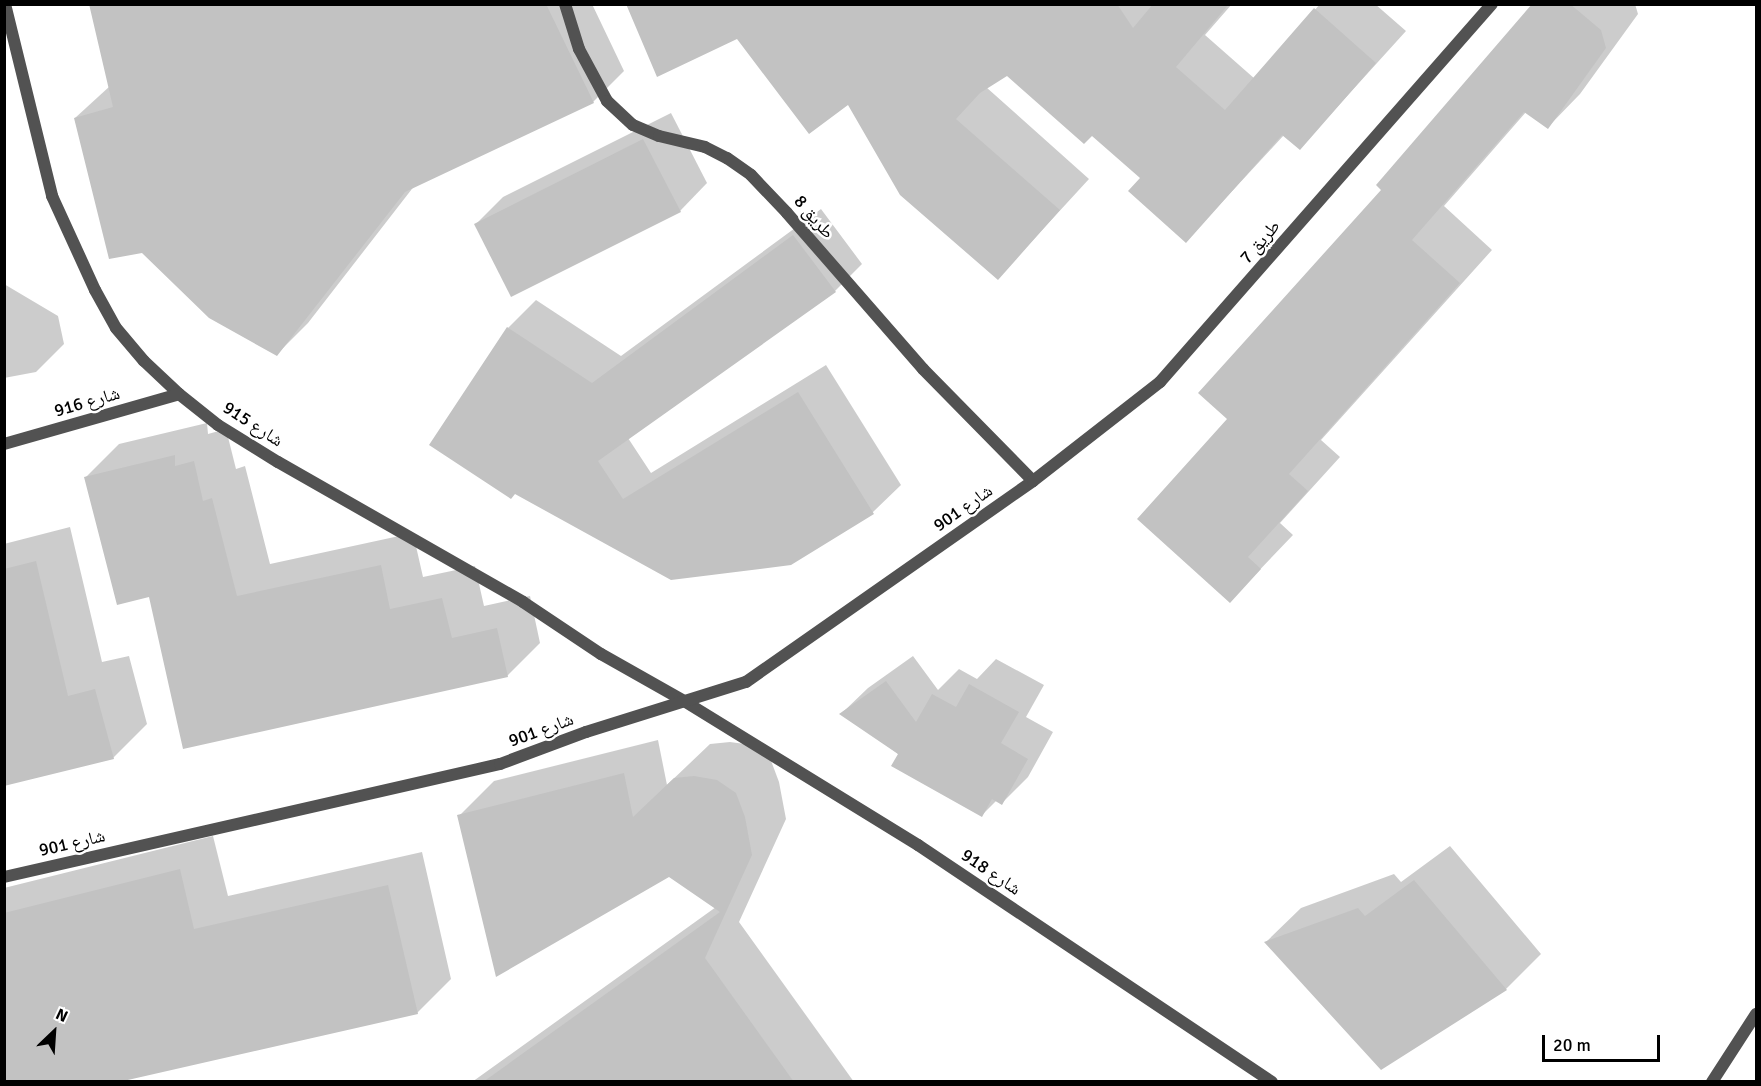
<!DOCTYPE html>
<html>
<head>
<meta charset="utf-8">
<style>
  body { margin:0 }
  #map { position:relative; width:1761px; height:1086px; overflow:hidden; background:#fff; font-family:Signika,"Noto Naskh Arabic",sans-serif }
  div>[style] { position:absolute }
  .shadow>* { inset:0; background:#0003 }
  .building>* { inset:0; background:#c2c2c2 }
  .service>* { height:12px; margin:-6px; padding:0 6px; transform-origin:6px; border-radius:6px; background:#525252 }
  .minor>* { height:12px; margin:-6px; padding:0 6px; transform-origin:6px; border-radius:6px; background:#525252 }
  span { translate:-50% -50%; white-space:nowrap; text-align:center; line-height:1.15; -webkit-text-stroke:5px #fff; paint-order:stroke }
  .street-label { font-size:18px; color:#000 }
  .frame { position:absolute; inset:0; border:6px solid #000; pointer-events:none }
  .north { position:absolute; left:24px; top:1002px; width:60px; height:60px; -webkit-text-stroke:4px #fff; paint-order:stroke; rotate:25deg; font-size:16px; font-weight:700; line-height:24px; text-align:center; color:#000 }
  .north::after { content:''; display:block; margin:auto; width:21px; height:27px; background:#000; clip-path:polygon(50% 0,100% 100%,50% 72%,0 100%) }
  .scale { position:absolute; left:1542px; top:1035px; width:118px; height:27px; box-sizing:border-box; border:3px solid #000; border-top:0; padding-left:8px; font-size:18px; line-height:21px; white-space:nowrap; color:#000; -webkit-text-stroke:4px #fff; paint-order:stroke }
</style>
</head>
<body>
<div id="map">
  <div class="shadow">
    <div style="clip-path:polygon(91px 4px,592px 4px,624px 71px,593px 102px,415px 185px,308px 323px,277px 354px,75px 118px,110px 86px)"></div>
    <div style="clip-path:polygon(628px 4px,1232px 4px,1205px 35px,1255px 79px,1320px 4px,1375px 4px,1406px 31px,1300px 148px,1284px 135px,1186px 241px,1142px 178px,1092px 134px,1007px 74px,986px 87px,1089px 179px,998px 278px,849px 103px,738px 37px)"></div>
    <div style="clip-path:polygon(1534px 4px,1635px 4px,1638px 14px,1580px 94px,1548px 127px,1526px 112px,1444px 206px,1492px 250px,1321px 440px,1340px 457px,1280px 523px,1293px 535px,1230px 601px,1229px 419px,1384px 190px)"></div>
    <div style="clip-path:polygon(671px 113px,707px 183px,680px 211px,476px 224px,503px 197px)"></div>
    <div style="clip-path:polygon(821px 209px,862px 264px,835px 291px,628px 438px,651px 473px,826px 365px,901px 485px,873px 512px,787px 564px,671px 578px,508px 328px,536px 300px,621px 356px)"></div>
    <div style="clip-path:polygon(4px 284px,58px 316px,64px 344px,36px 372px,4px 378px)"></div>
    <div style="clip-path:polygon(207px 423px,208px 434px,226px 429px,236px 469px,245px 466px,270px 564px,413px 533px,423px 577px,475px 566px,484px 606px,530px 596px,540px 643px,507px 676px,150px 596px,86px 477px,119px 444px)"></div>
    <div style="clip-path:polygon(70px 527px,102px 662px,129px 656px,147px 724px,113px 758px,4px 784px,4px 544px)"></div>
    <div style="clip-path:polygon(913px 656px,938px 690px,959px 669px,977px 679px,996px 659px,1044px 685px,1026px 717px,1053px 732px,1028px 777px,1002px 803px,997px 800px,982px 815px,842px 713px,868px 688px)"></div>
    <div style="clip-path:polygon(658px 740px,667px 785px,710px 744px,730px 742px,752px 745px,770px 758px,779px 782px,786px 819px,739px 922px,854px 1082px,472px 1082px,716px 907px,669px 875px,459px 816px,494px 781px)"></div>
    <div style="clip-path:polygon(213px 836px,228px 896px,422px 852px,451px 979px,417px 1013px,4px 1082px,4px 888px)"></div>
    <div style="clip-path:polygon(1450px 846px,1541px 954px,1506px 989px,1381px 1068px,1266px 942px,1301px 908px,1394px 874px,1401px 882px)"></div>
  </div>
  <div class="building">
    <div style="clip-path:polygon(89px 4px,546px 4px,594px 103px,405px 192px,277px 356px,209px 318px,142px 253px,109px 259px,74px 118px,113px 107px)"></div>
    <div style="clip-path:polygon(626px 4px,1117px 4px,1133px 28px,1153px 4px,1229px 4px,1176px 67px,1225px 110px,1314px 8px,1376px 63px,1300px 150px,1282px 135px,1186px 243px,1128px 191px,1140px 178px,1092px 136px,1084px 144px,1007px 76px,980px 93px,956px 119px,1060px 210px,998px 280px,900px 195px,848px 105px,809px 134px,737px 39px,657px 77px)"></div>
    <div style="clip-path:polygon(1532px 4px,1570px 4px,1601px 30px,1606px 48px,1548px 129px,1524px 112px,1412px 240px,1460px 283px,1289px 474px,1308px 491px,1248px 557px,1261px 569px,1230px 603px,1137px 519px,1227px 419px,1198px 393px,1381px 190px,1376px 185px)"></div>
    <div style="clip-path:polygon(643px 139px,681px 212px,511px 297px,474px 224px)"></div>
    <div style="clip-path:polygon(793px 235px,836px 292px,598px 461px,623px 499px,798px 392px,874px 514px,791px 565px,671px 580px,515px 494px,511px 499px,429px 445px,507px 327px,592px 383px)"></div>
    <div style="clip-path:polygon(175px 455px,175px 466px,194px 461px,203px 501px,212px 498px,237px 596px,381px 565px,390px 609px,442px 598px,452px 638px,497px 628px,508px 677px,183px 749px,149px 597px,117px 605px,84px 477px)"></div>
    <div style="clip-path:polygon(36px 561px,68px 696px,95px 689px,114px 759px,4px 786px,4px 569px)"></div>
    <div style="clip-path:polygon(886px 681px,916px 722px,932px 694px,956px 707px,969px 684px,1019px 712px,1001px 743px,1028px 759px,1002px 805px,992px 799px,982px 817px,891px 766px,898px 754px,839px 714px)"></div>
    <div style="clip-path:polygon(624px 773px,633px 817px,674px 778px,694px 776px,717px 780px,736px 793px,745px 817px,752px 855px,705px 958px,794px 1082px,483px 1082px,720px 912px,669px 877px,496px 977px,457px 815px)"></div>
    <div style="clip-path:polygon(180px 869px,194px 929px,388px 885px,418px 1014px,119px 1082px,4px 1082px,4px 913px)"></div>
    <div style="clip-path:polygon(1414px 880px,1507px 990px,1381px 1070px,1264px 942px,1358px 908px,1365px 916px)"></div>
  </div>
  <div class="service">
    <div style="left:684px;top:701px;width:275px;rotate:31.6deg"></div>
    <div style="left:918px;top:845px;width:426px;rotate:33.8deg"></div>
    <div style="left:1712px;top:1082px;width:81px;rotate:-57.1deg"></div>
  </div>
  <div class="minor">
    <div style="left:5px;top:4px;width:198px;rotate:76.2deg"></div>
    <div style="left:52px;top:196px;width:103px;rotate:65.4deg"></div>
    <div style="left:95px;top:290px;width:43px;rotate:61.1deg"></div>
    <div style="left:116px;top:328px;width:43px;rotate:49.7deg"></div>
    <div style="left:144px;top:361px;width:48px;rotate:43.3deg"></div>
    <div style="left:179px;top:394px;width:50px;rotate:38.5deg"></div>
    <div style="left:218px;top:425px;width:70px;rotate:31.7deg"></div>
    <div style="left:278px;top:462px;width:282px;rotate:29.7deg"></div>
    <div style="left:523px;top:602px;width:94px;rotate:33.7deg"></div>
    <div style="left:601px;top:654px;width:95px;rotate:29.5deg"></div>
    <div style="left:565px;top:4px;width:47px;rotate:72.7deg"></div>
    <div style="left:579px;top:49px;width:59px;rotate:61.7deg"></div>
    <div style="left:607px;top:101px;width:35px;rotate:43deg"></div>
    <div style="left:633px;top:125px;width:28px;rotate:23deg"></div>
    <div style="left:659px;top:136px;width:47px;rotate:13.4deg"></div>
    <div style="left:705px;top:147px;width:25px;rotate:27deg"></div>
    <div style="left:727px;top:158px;width:29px;rotate:35deg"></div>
    <div style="left:751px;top:175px;width:52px;rotate:46.5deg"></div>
    <div style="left:787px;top:213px;width:207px;rotate:48.9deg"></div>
    <div style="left:923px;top:369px;width:157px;rotate:45.5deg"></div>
    <div style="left:4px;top:444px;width:182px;rotate:-15.9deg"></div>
    <div style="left:4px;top:877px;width:509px;rotate:-12.83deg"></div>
    <div style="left:500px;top:764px;width:92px;rotate:-20.4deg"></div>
    <div style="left:586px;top:732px;width:168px;rotate:-17.4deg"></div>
    <div style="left:746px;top:682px;width:350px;rotate:-35deg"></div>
    <div style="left:1033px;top:481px;width:161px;rotate:-37.9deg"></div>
    <div style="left:1160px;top:382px;width:503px;rotate:-48.71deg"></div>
  </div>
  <div class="street-label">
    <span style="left:814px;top:217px;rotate:49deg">طريق 8</span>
    <span style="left:1260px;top:242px;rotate:-49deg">7 طريق</span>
    <span style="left:87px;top:402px;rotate:-16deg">شارع 916</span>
    <span style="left:253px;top:424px;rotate:33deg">شارع 915</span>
    <span style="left:963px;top:508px;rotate:-35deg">شارع 901</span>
    <span style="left:541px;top:730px;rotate:-20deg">شارع 901</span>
    <span style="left:72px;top:843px;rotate:-13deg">شارع 901</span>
    <span style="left:991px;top:872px;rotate:34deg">شارع 918</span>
  </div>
  <div class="frame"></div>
  <div class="north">N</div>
  <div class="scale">20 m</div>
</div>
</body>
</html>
